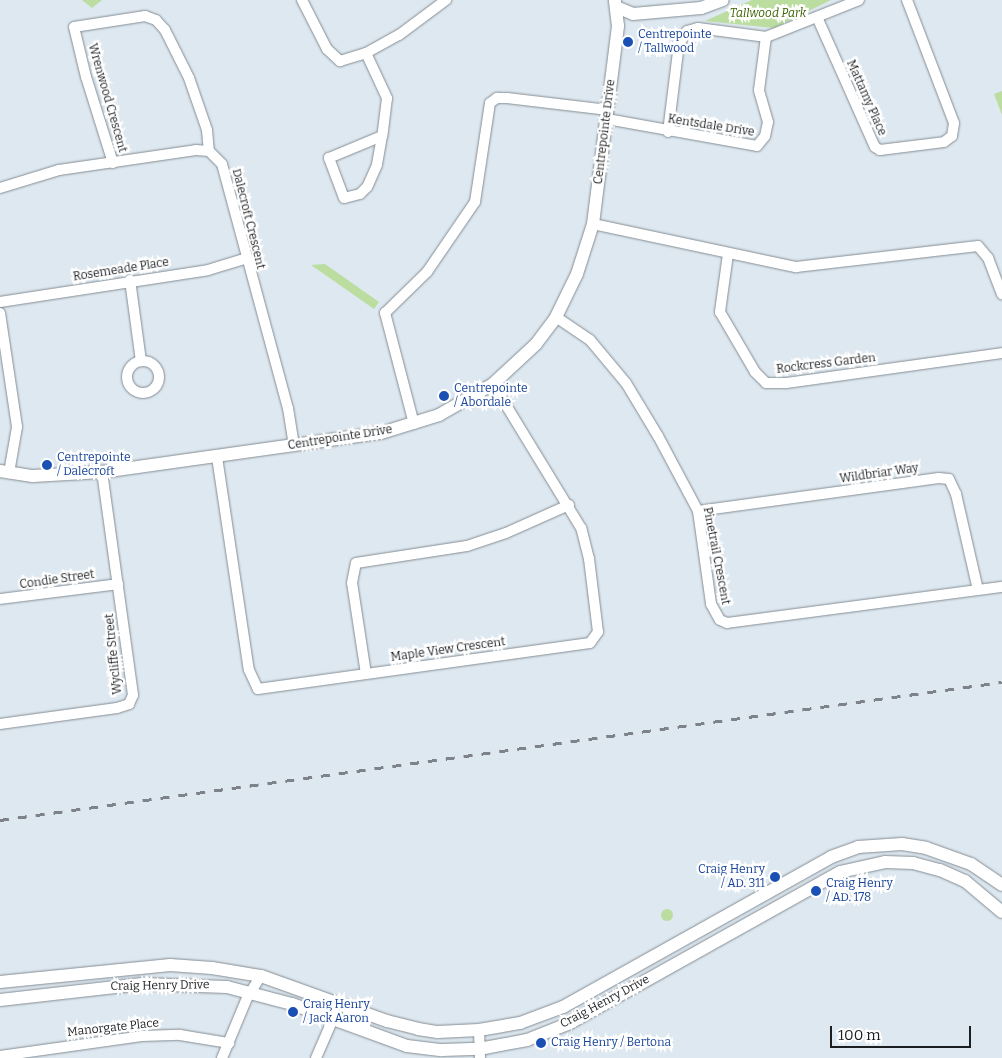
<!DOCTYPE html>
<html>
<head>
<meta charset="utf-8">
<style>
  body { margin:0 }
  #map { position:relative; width:1002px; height:1058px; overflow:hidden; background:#dee8f0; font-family:Bitter,serif }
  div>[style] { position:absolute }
  .green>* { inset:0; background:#bbdda0 }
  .round { border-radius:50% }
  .roads { filter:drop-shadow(0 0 1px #848d94) drop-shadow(0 0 1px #848d94) }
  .minor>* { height:10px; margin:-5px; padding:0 5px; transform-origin:5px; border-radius:5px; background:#fff }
  .minor>.ring { margin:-5px; padding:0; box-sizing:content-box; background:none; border:10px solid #fff; border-radius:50% }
  .tertiary>* { height:12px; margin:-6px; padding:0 6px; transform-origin:6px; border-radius:6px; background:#fff }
  .rail>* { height:3px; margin-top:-1.5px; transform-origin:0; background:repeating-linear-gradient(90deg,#7d8389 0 9px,transparent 0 18px) }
  .dots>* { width:14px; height:14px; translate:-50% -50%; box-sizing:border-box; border:2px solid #fff; border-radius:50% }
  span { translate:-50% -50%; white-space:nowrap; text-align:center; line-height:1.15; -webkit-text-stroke:4.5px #fff; paint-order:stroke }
  .park-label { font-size:12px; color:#3b6203; font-style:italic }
  .transit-label { font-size:12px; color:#164399 }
  .left { translate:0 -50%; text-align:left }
  .right { translate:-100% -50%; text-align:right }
  .street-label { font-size:12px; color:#1c1f22 }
  .scale { position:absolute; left:830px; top:1026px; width:141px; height:22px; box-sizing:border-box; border:2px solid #1c1f22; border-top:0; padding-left:6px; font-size:15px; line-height:18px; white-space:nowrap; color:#1c1f22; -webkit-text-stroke:4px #fff; paint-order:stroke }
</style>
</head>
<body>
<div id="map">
  <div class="green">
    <div style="clip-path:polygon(82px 0,102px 0,92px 8px)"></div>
    <div style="clip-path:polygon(752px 0,831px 0,774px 28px,705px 21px)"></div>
    <div style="clip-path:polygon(1002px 91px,1002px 115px,994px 94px)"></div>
    <div style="clip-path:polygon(325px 264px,379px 302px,374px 309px,311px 265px)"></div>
    <div class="round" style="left:661px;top:909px;width:12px;height:12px"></div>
  </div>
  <div class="roads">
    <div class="minor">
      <div style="left:302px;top:0;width:55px;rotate:63deg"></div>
      <div style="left:327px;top:49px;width:18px;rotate:43deg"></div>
      <div style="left:340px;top:61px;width:27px;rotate:-17deg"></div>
      <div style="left:366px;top:53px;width:38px;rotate:-29deg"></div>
      <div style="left:399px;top:35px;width:59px;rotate:-36.7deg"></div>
      <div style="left:817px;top:17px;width:142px;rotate:66deg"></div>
      <div style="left:875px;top:147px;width:6px;rotate:31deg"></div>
      <div style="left:880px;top:150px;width:64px;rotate:-7.1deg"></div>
      <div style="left:944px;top:142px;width:10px;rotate:-37deg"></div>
      <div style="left:952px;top:136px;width:13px;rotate:-81deg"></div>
      <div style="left:954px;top:123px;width:132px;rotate:-110.9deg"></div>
      <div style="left:366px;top:53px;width:50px;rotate:65deg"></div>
      <div style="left:387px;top:98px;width:38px;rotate:97deg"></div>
      <div style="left:382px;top:136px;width:29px;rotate:100deg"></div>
      <div style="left:377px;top:165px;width:24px;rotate:114deg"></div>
      <div style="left:367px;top:187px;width:10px;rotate:135deg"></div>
      <div style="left:360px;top:194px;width:16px;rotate:166deg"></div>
      <div style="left:344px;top:198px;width:43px;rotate:-110.6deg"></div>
      <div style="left:329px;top:158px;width:57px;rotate:-22.5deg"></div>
      <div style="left:607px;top:119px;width:152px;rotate:10.2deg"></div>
      <div style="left:757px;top:146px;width:13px;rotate:-51deg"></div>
      <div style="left:765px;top:136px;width:14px;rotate:-78deg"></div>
      <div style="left:768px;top:122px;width:33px;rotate:-106deg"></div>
      <div style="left:759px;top:90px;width:53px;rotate:-82.5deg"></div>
      <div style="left:668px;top:132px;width:89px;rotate:-82.9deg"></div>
      <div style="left:679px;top:44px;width:15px;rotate:-58deg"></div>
      <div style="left:687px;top:31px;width:11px;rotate:-15deg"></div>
      <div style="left:698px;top:28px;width:69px;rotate:7.5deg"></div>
      <div style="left:766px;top:37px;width:100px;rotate:-21.7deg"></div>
      <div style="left:113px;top:163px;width:90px;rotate:-107.4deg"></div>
      <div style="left:86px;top:77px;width:51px;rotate:-103.5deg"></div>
      <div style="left:74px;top:27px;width:72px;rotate:-8.8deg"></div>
      <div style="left:145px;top:16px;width:12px;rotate:20deg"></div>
      <div style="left:156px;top:20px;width:13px;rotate:48deg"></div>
      <div style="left:165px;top:30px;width:54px;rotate:63.4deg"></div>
      <div style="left:189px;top:78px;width:55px;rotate:70.9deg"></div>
      <div style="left:207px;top:130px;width:21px;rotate:85deg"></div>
      <div style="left:0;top:188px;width:62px;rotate:-17deg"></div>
      <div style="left:59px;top:170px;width:138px;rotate:-8.3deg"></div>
      <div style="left:196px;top:150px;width:13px;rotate:4deg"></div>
      <div style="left:209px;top:151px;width:18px;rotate:45deg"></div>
      <div style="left:222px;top:164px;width:253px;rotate:74.9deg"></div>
      <div style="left:288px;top:408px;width:37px;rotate:81deg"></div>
      <div style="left:593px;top:224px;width:208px;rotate:12deg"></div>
      <div style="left:796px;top:267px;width:183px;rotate:-6.6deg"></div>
      <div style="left:978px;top:246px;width:16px;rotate:50deg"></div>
      <div style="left:988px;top:258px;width:39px;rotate:69deg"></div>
      <div style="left:728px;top:254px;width:59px;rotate:97.9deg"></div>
      <div style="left:720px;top:312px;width:69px;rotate:59.7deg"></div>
      <div style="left:755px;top:372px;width:16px;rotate:45deg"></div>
      <div style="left:766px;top:383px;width:20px"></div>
      <div style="left:786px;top:383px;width:218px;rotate:-7.9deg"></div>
      <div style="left:130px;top:280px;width:82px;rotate:82.3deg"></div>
      <div style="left:0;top:302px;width:210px;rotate:-8.7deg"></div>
      <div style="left:208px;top:270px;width:39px;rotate:-17deg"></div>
      <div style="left:0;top:313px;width:115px;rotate:81.5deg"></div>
      <div style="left:17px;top:427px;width:47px;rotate:99.9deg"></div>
      <div style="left:556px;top:317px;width:41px;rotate:34.1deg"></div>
      <div style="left:590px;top:340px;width:56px;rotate:50.1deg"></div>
      <div style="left:626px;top:383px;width:62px;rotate:58.9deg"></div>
      <div style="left:658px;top:436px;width:85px;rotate:61.9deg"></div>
      <div style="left:698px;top:511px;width:94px;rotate:82deg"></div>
      <div style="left:711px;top:604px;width:18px;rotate:61deg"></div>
      <div style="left:720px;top:620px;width:8px;rotate:23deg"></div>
      <div style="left:727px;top:623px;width:277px;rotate:-7.5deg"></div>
      <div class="ring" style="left:127px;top:361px;width:22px;height:22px"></div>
      <div style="left:414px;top:424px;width:115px;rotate:-104.6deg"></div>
      <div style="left:385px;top:313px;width:59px;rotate:-44.3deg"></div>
      <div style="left:427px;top:272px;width:85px;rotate:-55.6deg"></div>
      <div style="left:475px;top:202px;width:100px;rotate:-81.4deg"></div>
      <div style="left:490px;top:103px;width:9px;rotate:-36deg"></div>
      <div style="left:497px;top:98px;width:10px"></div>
      <div style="left:507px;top:98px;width:102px;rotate:6.8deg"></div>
      <div style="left:217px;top:457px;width:215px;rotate:81.5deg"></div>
      <div style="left:249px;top:670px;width:21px;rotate:65deg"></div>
      <div style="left:258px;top:689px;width:335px;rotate:-7.9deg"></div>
      <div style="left:590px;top:643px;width:14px;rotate:-54deg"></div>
      <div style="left:598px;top:632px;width:74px;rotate:-97deg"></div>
      <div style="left:589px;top:559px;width:32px;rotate:-104deg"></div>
      <div style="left:581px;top:528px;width:169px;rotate:-121.4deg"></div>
      <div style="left:698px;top:511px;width:243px;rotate:-7.8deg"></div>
      <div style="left:939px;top:478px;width:10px;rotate:6deg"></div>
      <div style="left:949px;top:479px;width:17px;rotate:65deg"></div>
      <div style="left:956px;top:494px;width:98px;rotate:77.1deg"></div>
      <div style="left:0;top:599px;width:119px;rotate:-7.2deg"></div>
      <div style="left:366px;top:674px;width:92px;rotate:-98.7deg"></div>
      <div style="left:352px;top:583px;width:20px;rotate:-79deg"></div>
      <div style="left:356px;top:563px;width:112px;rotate:-8.7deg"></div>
      <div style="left:467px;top:546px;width:41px;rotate:-18.4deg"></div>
      <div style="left:506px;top:533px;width:69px;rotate:-24deg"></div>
      <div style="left:0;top:724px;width:118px;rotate:-7.8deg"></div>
      <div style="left:117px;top:708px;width:13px;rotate:-18deg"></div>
      <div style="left:129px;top:704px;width:10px;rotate:-66deg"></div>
      <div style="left:133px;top:695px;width:225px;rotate:-97.9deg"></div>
      <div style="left:479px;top:1030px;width:28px;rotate:88deg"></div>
      <div style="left:0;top:1056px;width:143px;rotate:-8deg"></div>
      <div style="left:142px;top:1036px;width:38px;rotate:-2deg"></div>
      <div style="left:180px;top:1035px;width:50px;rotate:9.3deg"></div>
      <div style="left:222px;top:1058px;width:65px;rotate:-67.4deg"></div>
      <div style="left:247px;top:998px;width:26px;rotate:-58deg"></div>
      <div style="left:316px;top:1058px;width:58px;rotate:-66.5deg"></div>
    </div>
    <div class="tertiary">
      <div style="left:616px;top:7px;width:18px;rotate:22deg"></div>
      <div style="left:633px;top:14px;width:68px;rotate:-5deg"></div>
      <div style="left:701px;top:8px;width:23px;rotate:-20deg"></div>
      <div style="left:0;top:471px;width:33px;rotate:9deg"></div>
      <div style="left:33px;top:476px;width:69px;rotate:-3.3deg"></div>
      <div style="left:102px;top:472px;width:282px;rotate:-8deg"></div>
      <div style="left:381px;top:433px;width:61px;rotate:-17.2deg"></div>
      <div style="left:439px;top:415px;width:62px;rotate:-29.9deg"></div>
      <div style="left:493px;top:384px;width:59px;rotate:-42.9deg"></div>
      <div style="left:536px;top:344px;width:34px;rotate:-53deg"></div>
      <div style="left:556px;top:317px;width:48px;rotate:-64deg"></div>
      <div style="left:577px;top:274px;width:52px;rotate:-72.3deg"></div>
      <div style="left:593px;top:224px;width:200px;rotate:-82.8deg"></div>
      <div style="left:618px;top:26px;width:26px;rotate:-97deg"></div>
      <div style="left:0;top:982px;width:171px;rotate:-5.7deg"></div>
      <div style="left:170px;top:965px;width:42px;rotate:4.1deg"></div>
      <div style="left:212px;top:968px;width:50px;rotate:9.3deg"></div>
      <div style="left:261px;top:976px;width:134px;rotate:19.7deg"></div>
      <div style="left:387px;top:1021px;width:32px;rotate:14deg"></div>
      <div style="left:418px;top:1029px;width:20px;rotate:9deg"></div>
      <div style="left:438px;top:1032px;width:41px;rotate:-2.8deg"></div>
      <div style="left:479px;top:1030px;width:42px;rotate:-9.7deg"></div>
      <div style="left:520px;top:1023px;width:46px;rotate:-20.4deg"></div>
      <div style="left:563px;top:1007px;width:307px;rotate:-29.2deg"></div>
      <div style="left:831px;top:857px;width:29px;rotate:-20deg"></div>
      <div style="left:858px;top:847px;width:44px;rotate:-3.9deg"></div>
      <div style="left:902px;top:844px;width:24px;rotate:9deg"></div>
      <div style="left:926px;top:848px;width:48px;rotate:19.6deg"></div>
      <div style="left:971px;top:864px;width:37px;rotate:34deg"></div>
      <div style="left:0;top:1000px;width:143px;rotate:-6.4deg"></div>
      <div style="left:142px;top:984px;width:85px;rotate:2deg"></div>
      <div style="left:227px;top:987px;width:67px;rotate:14.7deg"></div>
      <div style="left:292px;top:1004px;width:122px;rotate:20.1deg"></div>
      <div style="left:407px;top:1046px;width:35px;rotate:7deg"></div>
      <div style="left:442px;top:1050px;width:37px;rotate:-2deg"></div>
      <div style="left:479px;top:1049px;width:49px;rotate:-10.6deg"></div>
      <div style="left:527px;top:1040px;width:46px;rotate:-21.6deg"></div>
      <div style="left:570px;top:1023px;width:309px;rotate:-29.2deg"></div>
      <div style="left:840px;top:872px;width:46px;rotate:-12.5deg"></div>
      <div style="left:885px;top:862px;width:28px;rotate:2deg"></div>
      <div style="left:913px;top:863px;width:28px;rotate:15deg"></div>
      <div style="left:940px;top:870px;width:27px;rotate:24deg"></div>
      <div style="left:965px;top:881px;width:48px;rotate:40deg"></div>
    </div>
  </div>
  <div class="rail">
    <div style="left:0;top:820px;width:1011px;rotate:-7.84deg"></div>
  </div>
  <div class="dots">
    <div style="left:628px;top:42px;background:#1a4fb4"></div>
    <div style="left:444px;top:396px;background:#1a4fb4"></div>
    <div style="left:47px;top:465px;background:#1a4fb4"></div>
    <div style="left:775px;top:877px;background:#1a4fb4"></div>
    <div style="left:816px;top:891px;background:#1a4fb4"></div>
    <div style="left:293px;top:1012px;background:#1a4fb4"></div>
    <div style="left:541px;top:1043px;background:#1a4fb4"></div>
  </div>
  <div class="park-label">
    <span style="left:768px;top:14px">Tallwood Park</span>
  </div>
  <div class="transit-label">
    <span class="left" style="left:638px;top:42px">Centrepointe<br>/ Tallwood</span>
    <span class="left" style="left:454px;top:396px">Centrepointe<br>/ Abordale</span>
    <span class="left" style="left:57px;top:465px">Centrepointe<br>/ Dalecroft</span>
    <span class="right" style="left:765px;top:877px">Craig Henry<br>/ AD. 311</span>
    <span class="left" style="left:826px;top:891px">Craig Henry<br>/ AD. 178</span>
    <span class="left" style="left:303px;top:1012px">Craig Henry<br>/ Jack Aaron</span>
    <span class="left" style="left:551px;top:1043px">Craig Henry / Bertona</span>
  </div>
  <div class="street-label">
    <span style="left:107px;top:98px;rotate:74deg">Wrenwood Crescent</span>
    <span style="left:866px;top:98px;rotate:66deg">Mattamy Place</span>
    <span style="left:711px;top:126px;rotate:9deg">Kentsdale Drive</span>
    <span style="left:605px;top:132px;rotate:-83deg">Centrepointe Drive</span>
    <span style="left:248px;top:219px;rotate:76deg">Dalecroft Crescent</span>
    <span style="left:121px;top:270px;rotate:-9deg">Rosemeade Place</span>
    <span style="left:826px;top:364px;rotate:-7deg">Rockcress Garden</span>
    <span style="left:340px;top:438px;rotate:-9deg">Centrepointe Drive</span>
    <span style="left:879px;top:474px;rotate:-8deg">Wildbriar Way</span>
    <span style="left:716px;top:556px;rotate:79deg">Pinetrail Crescent</span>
    <span style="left:57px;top:580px;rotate:-8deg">Condie Street</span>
    <span style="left:448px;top:650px;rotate:-8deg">Maple View Crescent</span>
    <span style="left:114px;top:654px;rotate:-96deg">Wycliffe Street</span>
    <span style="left:160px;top:986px;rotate:-1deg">Craig Henry Drive</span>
    <span style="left:605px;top:1002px;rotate:-28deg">Craig Henry Drive</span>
    <span style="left:113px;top:1028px;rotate:-6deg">Manorgate Place</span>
  </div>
  <div class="scale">100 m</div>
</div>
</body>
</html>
